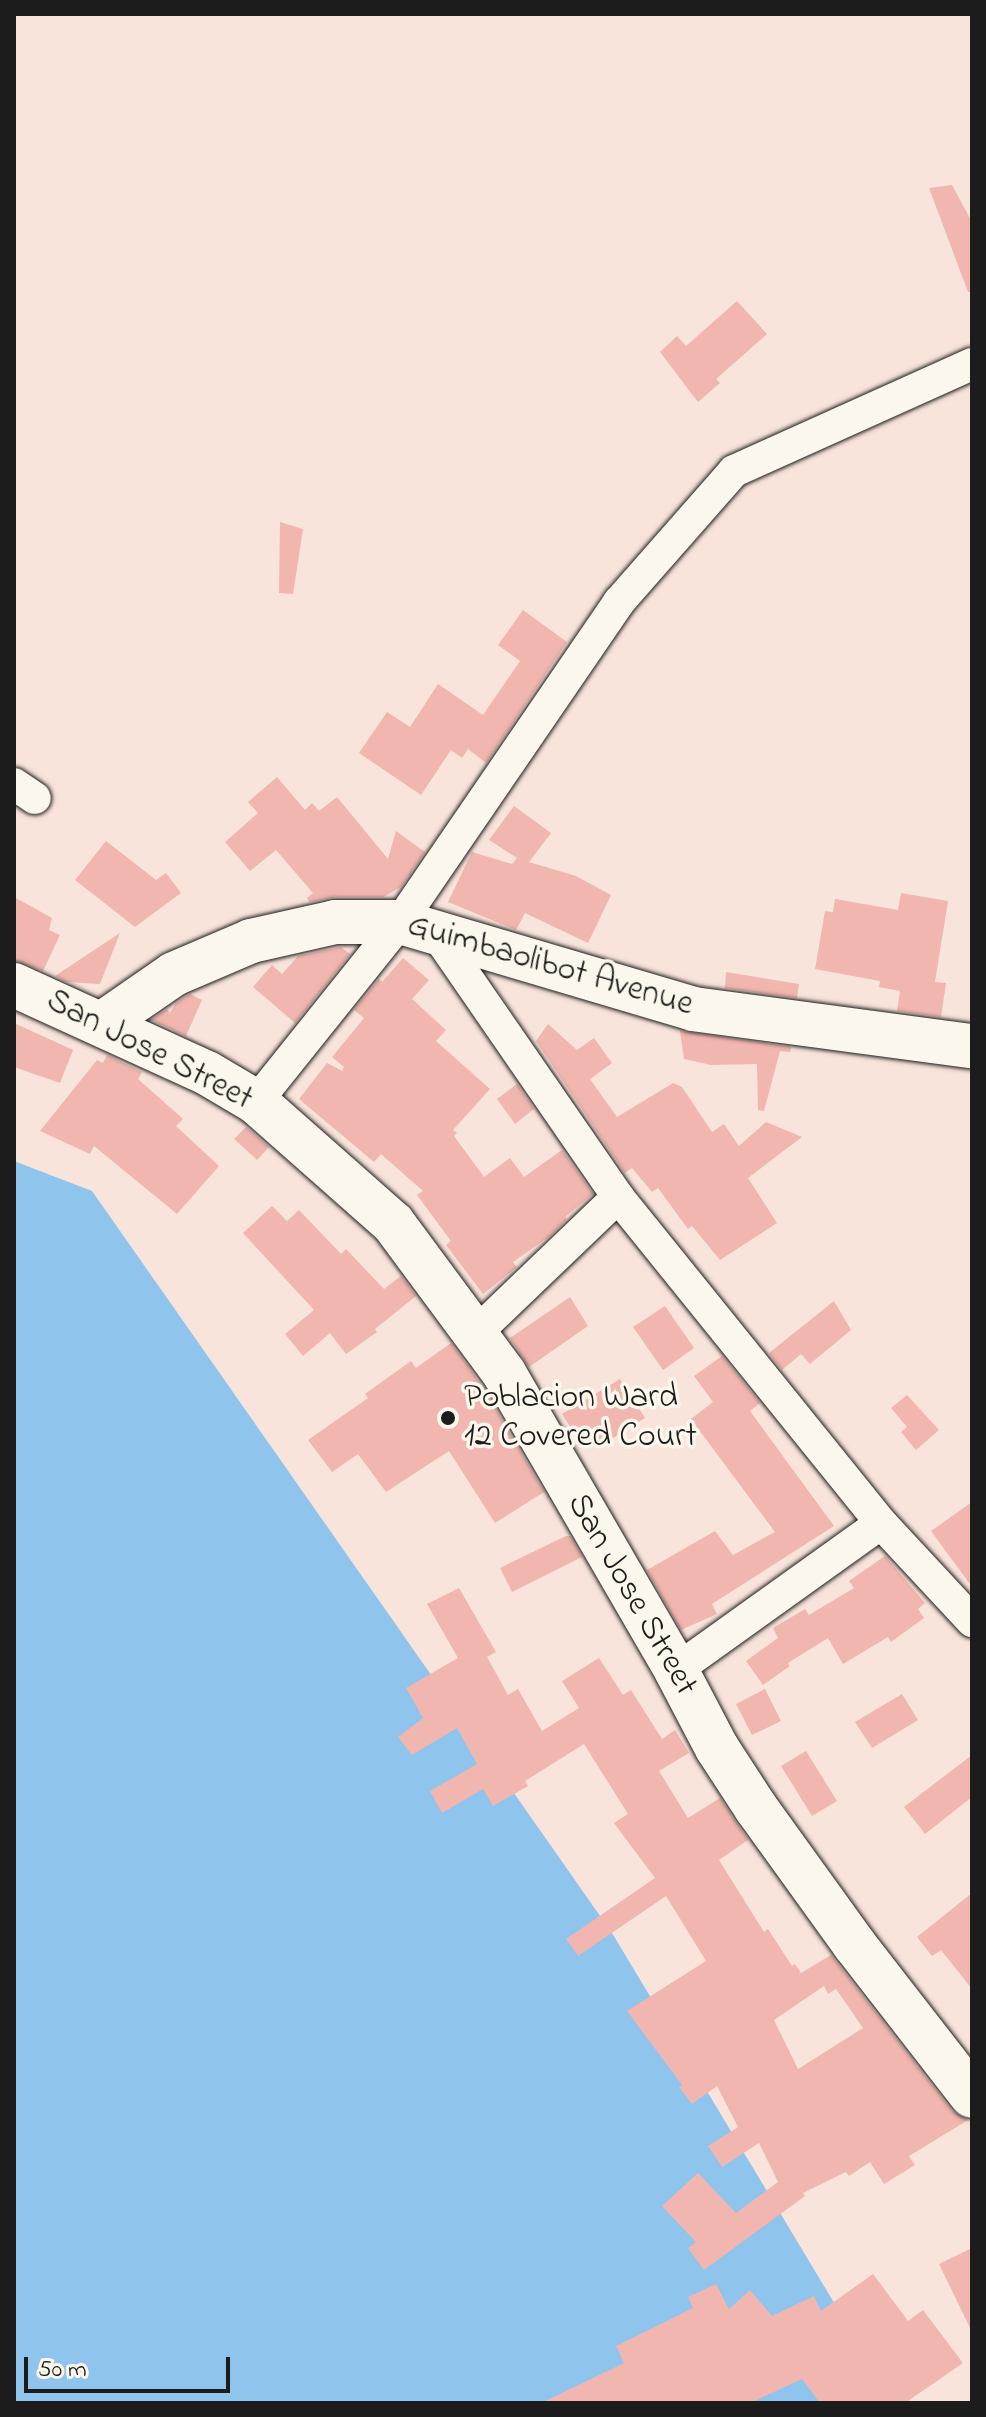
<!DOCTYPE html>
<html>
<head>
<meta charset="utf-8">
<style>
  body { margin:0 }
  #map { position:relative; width:986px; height:2417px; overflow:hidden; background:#f8e4da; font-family:"Indie Flower",sans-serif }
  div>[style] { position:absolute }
  .water>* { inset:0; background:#8fc4ec }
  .building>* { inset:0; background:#f1b6af }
  .roads { filter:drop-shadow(0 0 2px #1c1c1c) drop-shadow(0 0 2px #1c1c1c) }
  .street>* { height:32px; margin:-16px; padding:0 16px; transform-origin:16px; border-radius:16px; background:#fbf7ec }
  .secondary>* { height:44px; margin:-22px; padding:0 22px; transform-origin:22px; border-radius:22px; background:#fbf7ec }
  .dots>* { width:22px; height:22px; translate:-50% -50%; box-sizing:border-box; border:4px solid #fbf7ec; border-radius:50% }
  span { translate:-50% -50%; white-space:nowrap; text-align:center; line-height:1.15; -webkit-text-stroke:7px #fbf7ec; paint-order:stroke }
  .street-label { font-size:34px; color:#1c1c1c }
  .poi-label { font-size:34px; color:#1c1c1c }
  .left { translate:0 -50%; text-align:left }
  .frame { position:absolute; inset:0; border:16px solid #1c1c1c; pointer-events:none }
  .scale { position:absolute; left:24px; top:2357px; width:206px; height:36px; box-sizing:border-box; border:4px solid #1c1c1c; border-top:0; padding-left:10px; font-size:24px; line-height:28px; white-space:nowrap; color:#1c1c1c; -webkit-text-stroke:6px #fbf7ec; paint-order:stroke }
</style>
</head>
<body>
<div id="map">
  <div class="water">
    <div style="clip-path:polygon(14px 1161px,92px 1191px,612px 1933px,875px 2371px,898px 2403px,14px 2403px)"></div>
  </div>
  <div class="building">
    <div style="clip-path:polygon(952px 185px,972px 222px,972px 292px,968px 292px,929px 188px)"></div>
    <div style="clip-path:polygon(737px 301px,767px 334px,716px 379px,720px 383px,698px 402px,660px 352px,677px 336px,686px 346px)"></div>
    <div style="clip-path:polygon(280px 522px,303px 529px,293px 594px,279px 593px)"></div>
    <div style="clip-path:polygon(523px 610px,567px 642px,486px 763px,468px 749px,462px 758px,451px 750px,421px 795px,359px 753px,387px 712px,410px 727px,438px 684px,483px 715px,520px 661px,498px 645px)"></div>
    <div style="clip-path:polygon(277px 777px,305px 810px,312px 803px,319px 811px,337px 797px,388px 859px,396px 831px,425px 852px,401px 887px,383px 897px,335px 897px,310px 902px,307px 898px,313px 893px,276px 850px,250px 871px,225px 842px,258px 813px,248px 802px)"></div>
    <div style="clip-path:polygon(514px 806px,551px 833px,529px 862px,576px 876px,611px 895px,588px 943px,525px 913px,516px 930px,448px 902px,472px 852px,512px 864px,517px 858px,489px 840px)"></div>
    <div style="clip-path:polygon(106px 841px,156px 880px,166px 873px,181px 893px,135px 927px,75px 880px)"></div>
    <div style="clip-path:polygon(901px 893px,948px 901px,935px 982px,946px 983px,941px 1017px,897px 1011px,900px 991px,879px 987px,880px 981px,815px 969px,825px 911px,833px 912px,835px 899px,898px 910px)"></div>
    <div style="clip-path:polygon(14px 897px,52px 918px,49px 930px,60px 935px,43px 971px,14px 960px)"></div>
    <div style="clip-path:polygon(120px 933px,100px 984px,67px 982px,55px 976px)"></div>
    <div style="clip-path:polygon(341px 947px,350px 954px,295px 1023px,253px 987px,272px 965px,282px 974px,298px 956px)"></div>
    <div style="clip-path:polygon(403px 958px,429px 980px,412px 999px,446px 1030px,436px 1041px,490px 1089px,453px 1130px,457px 1133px,454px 1136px,484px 1177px,510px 1158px,524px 1177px,562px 1150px,593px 1194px,565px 1217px,567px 1219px,550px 1236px,513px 1262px,517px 1267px,483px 1294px,446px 1245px,451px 1241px,417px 1195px,423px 1191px,381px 1154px,374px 1162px,299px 1099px,327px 1063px,342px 1071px,344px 1067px,332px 1057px,364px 1018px,354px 1010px,379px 979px,382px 982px)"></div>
    <div style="clip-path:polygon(726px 972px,799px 984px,797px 998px,725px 988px)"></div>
    <div style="clip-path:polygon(190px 994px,202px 1000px,186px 1036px,151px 1020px,167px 1009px,170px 1013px,176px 1003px)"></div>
    <div style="clip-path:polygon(14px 1023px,73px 1050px,60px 1083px,14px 1067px)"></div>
    <div style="clip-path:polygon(548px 1024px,577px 1050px,594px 1038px,612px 1063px,590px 1079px,617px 1117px,673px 1083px,682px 1087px,712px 1132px,724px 1124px,739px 1146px,766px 1122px,802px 1137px,748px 1178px,777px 1223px,720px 1260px,692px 1226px,688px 1229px,658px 1188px,652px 1192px,632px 1168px,625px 1173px,536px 1041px)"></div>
    <div style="clip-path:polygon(680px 1031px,791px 1047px,790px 1052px,780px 1051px,764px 1111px,758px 1110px,757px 1064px,711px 1065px,684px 1059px)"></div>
    <div style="clip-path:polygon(107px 1055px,142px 1072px,138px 1079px,183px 1119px,176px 1126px,219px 1166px,177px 1214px,94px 1146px,90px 1154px,40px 1131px,97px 1060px,103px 1063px)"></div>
    <div style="clip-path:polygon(517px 1084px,534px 1109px,515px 1124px,497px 1099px)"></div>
    <div style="clip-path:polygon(246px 1127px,269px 1147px,257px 1160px,234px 1139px)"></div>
    <div style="clip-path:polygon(272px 1206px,287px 1221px,299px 1210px,341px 1254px,346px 1249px,384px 1289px,401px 1276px,416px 1296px,375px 1329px,377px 1332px,346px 1354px,330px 1333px,303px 1356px,285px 1334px,314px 1310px,243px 1233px)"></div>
    <div style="clip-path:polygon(570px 1297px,588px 1326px,529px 1367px,510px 1338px)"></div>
    <div style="clip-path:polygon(834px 1301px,851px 1330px,810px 1364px,801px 1354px,782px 1370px,769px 1353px)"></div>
    <div style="clip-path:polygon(665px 1306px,694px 1348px,663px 1370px,633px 1327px)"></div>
    <div style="clip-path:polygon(451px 1343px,483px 1387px,544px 1492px,495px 1523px,449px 1451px,386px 1492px,358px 1454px,332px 1472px,308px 1440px,368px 1398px,365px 1394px,411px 1361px,416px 1368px)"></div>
    <div style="clip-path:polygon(722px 1356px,760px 1403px,750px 1411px,834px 1526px,712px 1604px,717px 1614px,681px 1630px,647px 1570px,715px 1531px,733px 1555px,775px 1532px,691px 1419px,713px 1402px,694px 1376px)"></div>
    <div style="clip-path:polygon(620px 1379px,645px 1418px,597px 1448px,587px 1432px,577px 1438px,562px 1414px)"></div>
    <div style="clip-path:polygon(907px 1395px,939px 1430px,916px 1450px,901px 1432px,907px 1427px,891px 1408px)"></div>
    <div style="clip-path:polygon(972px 1502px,972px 1587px,931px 1531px)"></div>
    <div style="clip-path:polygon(566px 1536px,570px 1536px,582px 1557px,512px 1592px,500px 1568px)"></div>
    <div style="clip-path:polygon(885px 1556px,925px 1603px,918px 1609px,924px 1618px,891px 1642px,888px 1637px,843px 1664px,828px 1638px,788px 1663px,790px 1666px,763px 1685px,746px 1661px,778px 1638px,773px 1628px,805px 1609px,809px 1615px,854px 1588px,849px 1581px)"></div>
    <div style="clip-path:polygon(evenodd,459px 1588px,496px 1652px,487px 1657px,508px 1695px,518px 1689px,542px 1731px,579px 1708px,562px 1681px,599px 1658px,623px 1695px,631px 1690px,662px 1739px,675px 1730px,689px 1753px,659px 1771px,688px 1818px,720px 1798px,748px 1840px,719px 1860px,764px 1932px,768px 1929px,792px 1966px,795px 1964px,801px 1973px,831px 1955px,952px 2111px,968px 2120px,909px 2156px,915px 2165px,884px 2184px,870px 2162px,849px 2176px,846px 2172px,803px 2193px,805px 2196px,704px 2270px,688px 2248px,696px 2242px,662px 2206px,698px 2173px,736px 2213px,778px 2182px,759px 2143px,722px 2167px,708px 2146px,738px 2127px,717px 2086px,692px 2104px,679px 2087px,682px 2085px,627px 2011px,706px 1961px,666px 1896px,578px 1956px,566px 1939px,655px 1878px,614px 1823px,628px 1814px,584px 1744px,525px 1781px,528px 1786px,493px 1806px,483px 1789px,442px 1813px,430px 1791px,477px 1764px,457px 1728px,412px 1755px,398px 1737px,423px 1718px,406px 1688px,458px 1658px,427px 1604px,459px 1588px,824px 1986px,828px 1994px,836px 1989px,863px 2028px,798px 2069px,774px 2020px,824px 1986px)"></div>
    <div style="clip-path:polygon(765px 1689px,781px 1721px,752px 1735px,736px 1704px)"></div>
    <div style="clip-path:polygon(902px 1694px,918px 1720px,872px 1748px,855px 1722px)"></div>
    <div style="clip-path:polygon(806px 1751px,837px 1801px,812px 1816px,781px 1766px)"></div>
    <div style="clip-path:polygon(972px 1755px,972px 1797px,925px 1834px,904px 1807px)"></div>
    <div style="clip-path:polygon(972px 1893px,972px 1989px,941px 1950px,932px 1956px,917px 1937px)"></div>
    <div style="clip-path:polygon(972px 2248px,972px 2332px,939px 2264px)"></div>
    <div style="clip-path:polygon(873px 2274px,908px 2321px,923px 2310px,963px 2363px,905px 2403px,820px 2403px,802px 2379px,750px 2403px,541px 2403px,624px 2363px,616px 2346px,693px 2308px,688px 2297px,716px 2284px,729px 2309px,750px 2290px,772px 2316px,814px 2296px,821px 2311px)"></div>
  </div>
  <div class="roads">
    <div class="street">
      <div style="left:14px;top:784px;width:25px;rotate:34deg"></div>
      <div style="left:436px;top:933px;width:321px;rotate:55.4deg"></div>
      <div style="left:618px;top:1197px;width:419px;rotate:51.1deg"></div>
      <div style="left:881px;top:1523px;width:134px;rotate:47.1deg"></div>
      <div style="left:256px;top:1102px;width:231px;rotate:-51.3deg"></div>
      <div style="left:400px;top:922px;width:388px;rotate:-55.6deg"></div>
      <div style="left:619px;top:602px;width:174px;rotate:-48.7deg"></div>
      <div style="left:734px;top:471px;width:261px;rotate:-24.2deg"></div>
      <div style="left:475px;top:1334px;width:198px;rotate:-43.8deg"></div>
      <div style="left:676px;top:1670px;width:252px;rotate:-35.6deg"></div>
    </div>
    <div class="secondary">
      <div style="left:14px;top:985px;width:212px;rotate:24.5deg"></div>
      <div style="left:207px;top:1073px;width:57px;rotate:30.6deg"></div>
      <div style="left:256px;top:1102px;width:183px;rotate:41.5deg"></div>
      <div style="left:393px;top:1223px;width:187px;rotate:53.5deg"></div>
      <div style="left:504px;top:1373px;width:343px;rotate:59.9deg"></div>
      <div style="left:676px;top:1670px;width:88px;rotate:62.3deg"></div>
      <div style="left:717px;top:1748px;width:72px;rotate:57deg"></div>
      <div style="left:756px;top:1808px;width:168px;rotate:54.2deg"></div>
      <div style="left:854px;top:1944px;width:192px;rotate:52.2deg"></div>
      <div style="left:103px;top:1023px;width:86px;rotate:-34.6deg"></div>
      <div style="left:174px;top:974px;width:84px;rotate:-23.2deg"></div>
      <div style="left:251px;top:941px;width:86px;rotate:-12.7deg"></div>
      <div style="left:335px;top:922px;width:65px"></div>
      <div style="left:400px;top:922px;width:306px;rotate:16.5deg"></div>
      <div style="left:693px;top:1009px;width:281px;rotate:7.6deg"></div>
    </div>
  </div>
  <div class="dots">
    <div style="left:448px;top:1418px;background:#1c1c1c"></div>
  </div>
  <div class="street-label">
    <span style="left:550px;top:966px;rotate:16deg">Guimbaolibot Avenue</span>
    <span style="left:149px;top:1051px;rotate:27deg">San Jose Street</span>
    <span style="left:631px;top:1595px;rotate:60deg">San Jose Street</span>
  </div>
  <div class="poi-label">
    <span class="left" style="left:464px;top:1418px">Poblacion Ward<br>12 Covered Court</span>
  </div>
  <div class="frame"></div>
  <div class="scale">50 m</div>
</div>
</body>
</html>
